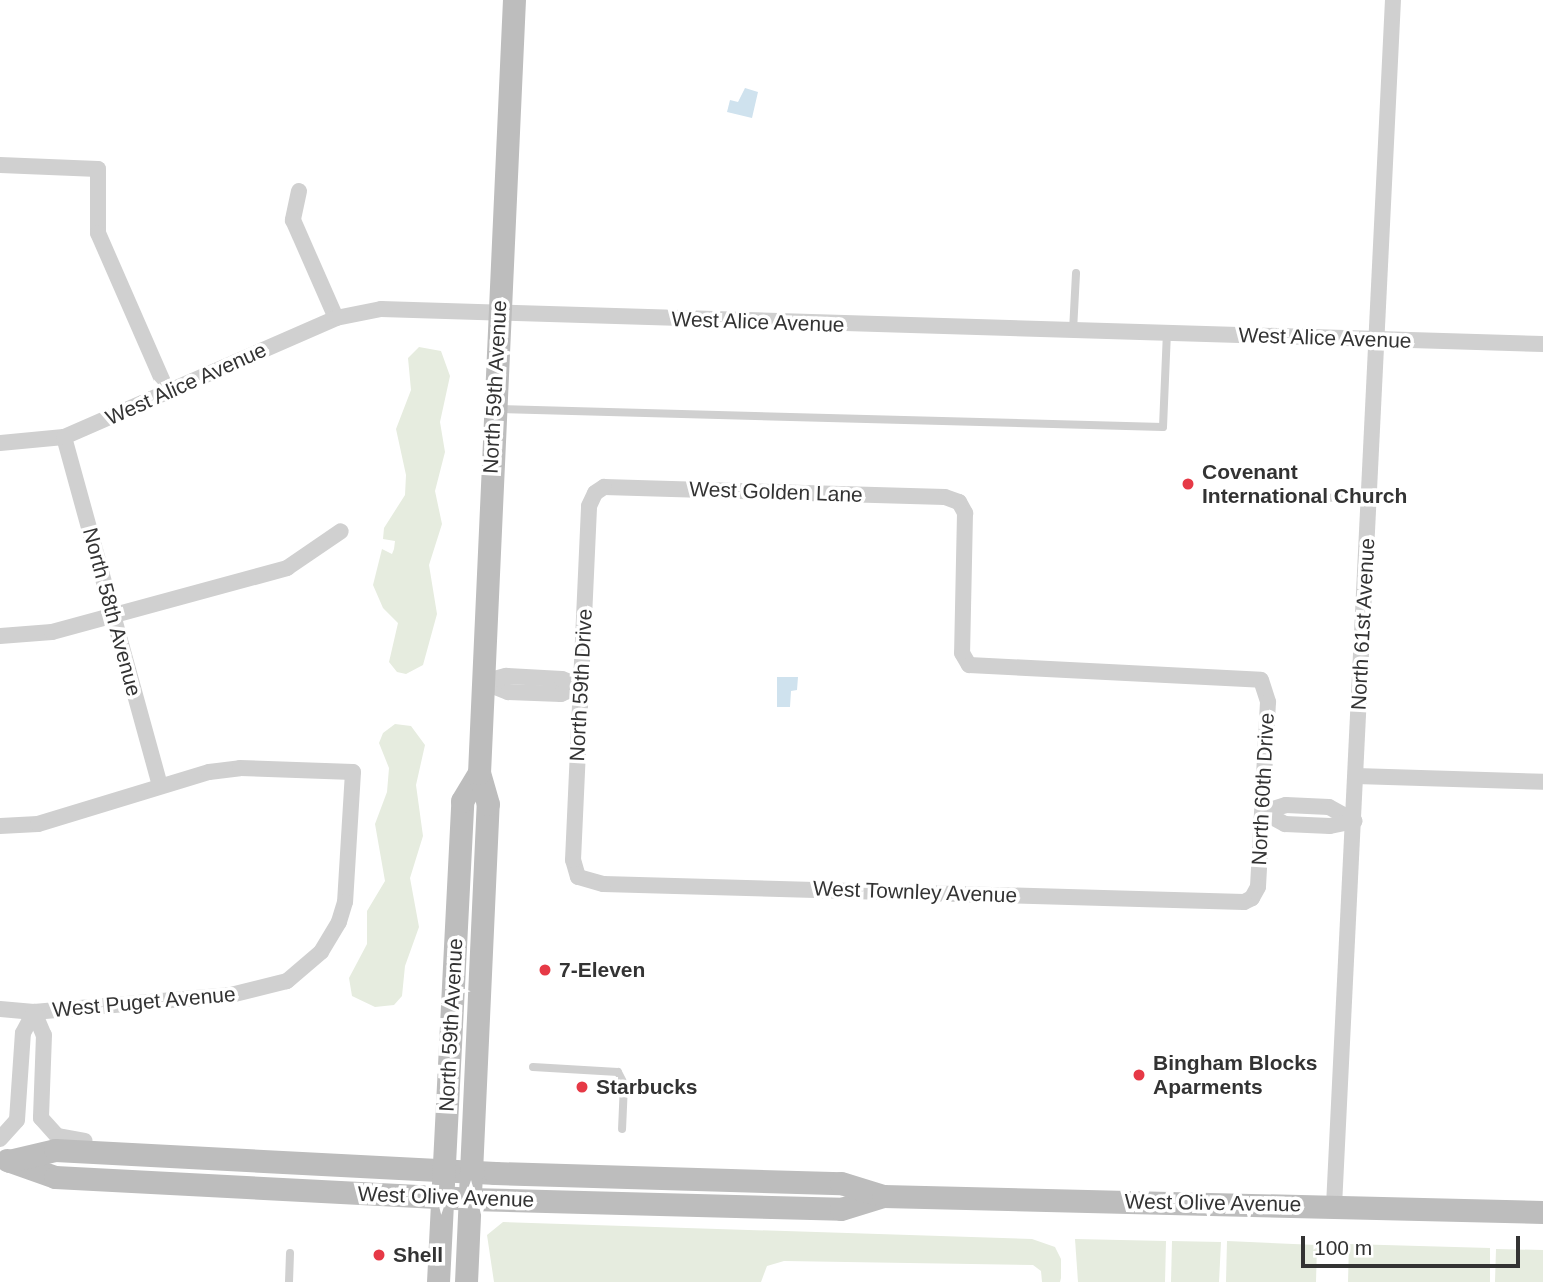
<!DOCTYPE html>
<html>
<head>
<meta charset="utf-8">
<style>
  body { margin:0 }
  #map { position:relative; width:1543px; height:1282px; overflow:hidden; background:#fff; font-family:Helvetica,sans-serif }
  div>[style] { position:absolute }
  .green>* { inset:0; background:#e6ecdf }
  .water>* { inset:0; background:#cfe2ee }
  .service>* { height:8px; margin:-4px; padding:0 4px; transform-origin:4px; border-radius:4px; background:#d0d0d0 }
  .minor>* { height:16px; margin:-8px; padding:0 8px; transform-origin:8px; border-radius:8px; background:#d0d0d0 }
  .secondary>* { height:23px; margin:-11.5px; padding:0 11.5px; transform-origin:11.5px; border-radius:11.5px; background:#bdbdbd }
  .dots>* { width:19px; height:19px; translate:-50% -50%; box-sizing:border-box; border:4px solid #fff; border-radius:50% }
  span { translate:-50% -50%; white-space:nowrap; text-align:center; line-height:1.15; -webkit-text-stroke:7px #fff; paint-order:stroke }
  .street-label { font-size:21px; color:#333 }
  .poi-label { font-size:21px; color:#333; font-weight:700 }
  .left { translate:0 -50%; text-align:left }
  .scale { position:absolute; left:1301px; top:1236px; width:219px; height:32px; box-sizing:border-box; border:4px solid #333; border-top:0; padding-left:9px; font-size:21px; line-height:24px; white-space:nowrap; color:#333; -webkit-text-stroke:5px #fff; paint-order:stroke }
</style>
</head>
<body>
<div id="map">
  <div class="green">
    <div style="clip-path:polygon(419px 347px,441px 351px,450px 376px,440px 422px,445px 452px,435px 491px,442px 524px,429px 565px,437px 614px,423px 665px,406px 674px,397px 672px,389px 662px,398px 623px,383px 608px,373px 585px,382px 549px,392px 554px,394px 549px,395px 541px,383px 539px,384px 528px,405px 495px,406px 475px,396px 429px,411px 390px,408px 358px)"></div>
    <div style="clip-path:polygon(395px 724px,411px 726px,425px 745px,416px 785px,423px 836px,410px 878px,419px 927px,405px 966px,402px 996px,394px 1005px,375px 1007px,352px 996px,349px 978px,367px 944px,367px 911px,385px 881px,375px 824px,387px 792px,389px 768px,379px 743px,383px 733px)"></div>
    <div style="clip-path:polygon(503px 1222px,1032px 1239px,1055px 1247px,1061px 1259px,1061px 1278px,1060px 1282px,1042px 1282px,1041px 1271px,1033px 1265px,784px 1261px,767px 1266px,761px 1282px,494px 1282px,487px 1235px)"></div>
    <div style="clip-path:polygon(1075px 1239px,1166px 1241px,1165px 1282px,1078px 1282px)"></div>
    <div style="clip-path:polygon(1172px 1241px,1221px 1242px,1219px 1282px,1171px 1282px)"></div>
    <div style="clip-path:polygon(1227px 1241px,1317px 1245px,1316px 1282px,1226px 1282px)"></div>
    <div style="clip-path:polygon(1349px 1244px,1490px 1248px,1490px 1282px,1348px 1282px)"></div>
    <div style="clip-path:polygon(1496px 1249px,1543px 1250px,1543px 1282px,1495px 1282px)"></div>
  </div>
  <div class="water">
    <div style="clip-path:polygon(745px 88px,758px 92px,752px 118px,727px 112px,730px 100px,738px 102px)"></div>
    <div style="clip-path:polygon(777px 677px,798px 677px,797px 690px,791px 691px,790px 707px,777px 707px)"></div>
  </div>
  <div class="service">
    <div style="left:1073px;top:331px;width:58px;rotate:-87deg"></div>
    <div style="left:497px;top:409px;width:666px;rotate:1.55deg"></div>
    <div style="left:1163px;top:427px;width:94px;rotate:-87.6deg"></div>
    <div style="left:1324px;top:498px;width:46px;rotate:-2.5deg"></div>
    <div style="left:533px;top:1067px;width:85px;rotate:3.4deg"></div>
    <div style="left:618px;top:1072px;width:13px;rotate:63deg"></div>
    <div style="left:624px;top:1084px;width:45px;rotate:92.5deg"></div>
    <div style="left:289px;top:1282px;width:29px;rotate:-88deg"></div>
  </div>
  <div class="minor">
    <div style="left:0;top:165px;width:98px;rotate:2.3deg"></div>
    <div style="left:98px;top:169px;width:64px;rotate:90deg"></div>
    <div style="left:98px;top:233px;width:175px;rotate:66.4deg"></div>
    <div style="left:299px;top:191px;width:30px;rotate:102deg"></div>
    <div style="left:293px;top:220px;width:107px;rotate:66.3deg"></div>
    <div style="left:64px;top:437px;width:362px;rotate:74.6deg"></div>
    <div style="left:0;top:443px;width:64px;rotate:-5.4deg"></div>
    <div style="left:64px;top:437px;width:297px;rotate:-23.6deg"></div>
    <div style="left:336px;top:318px;width:46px;rotate:-11.3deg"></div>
    <div style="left:381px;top:309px;width:1163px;rotate:1.73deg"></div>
    <div style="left:604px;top:487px;width:341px;rotate:1.7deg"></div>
    <div style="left:945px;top:497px;width:15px;rotate:20deg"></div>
    <div style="left:959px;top:502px;width:13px;rotate:61deg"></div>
    <div style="left:965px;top:513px;width:140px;rotate:91.2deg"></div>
    <div style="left:962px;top:653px;width:14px;rotate:60deg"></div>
    <div style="left:969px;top:665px;width:292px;rotate:2.9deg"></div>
    <div style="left:1261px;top:680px;width:23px;rotate:72deg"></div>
    <div style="left:1268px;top:702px;width:185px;rotate:93.1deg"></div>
    <div style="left:1258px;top:887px;width:13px;rotate:119deg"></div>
    <div style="left:1252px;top:898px;width:9px;rotate:153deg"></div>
    <div style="left:1244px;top:902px;width:641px;rotate:-178.39deg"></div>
    <div style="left:603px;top:884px;width:26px;rotate:-164deg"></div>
    <div style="left:578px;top:877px;width:18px;rotate:-106deg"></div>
    <div style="left:573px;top:860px;width:354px;rotate:-87.4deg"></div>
    <div style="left:589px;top:506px;width:14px;rotate:-65deg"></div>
    <div style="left:595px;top:493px;width:11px;rotate:-34deg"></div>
    <div style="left:0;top:636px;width:52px;rotate:-4.4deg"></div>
    <div style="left:52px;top:632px;width:244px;rotate:-15.2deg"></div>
    <div style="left:287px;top:568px;width:65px;rotate:-34.4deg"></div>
    <div style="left:483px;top:682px;width:27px;rotate:22deg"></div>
    <div style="left:508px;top:692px;width:53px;rotate:2.2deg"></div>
    <div style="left:561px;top:694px;width:21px;rotate:-23deg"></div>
    <div style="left:483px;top:682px;width:24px;rotate:-15deg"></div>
    <div style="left:506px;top:676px;width:56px;rotate:3.1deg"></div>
    <div style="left:562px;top:679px;width:19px;rotate:21deg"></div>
    <div style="left:1356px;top:776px;width:187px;rotate:1.8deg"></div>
    <div style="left:1263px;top:812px;width:24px;rotate:-17deg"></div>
    <div style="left:1286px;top:805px;width:43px;rotate:2.7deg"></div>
    <div style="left:1329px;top:807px;width:29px;rotate:29deg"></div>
    <div style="left:1263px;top:812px;width:25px;rotate:29deg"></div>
    <div style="left:1285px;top:824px;width:45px;rotate:2.5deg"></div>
    <div style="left:1330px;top:826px;width:25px;rotate:-12deg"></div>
    <div style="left:0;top:826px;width:38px;rotate:-3deg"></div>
    <div style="left:38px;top:824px;width:179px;rotate:-16.9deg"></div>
    <div style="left:209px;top:772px;width:31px;rotate:-7deg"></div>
    <div style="left:240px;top:768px;width:113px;rotate:2deg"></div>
    <div style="left:353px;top:772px;width:130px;rotate:93.5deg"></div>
    <div style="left:345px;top:902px;width:21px;rotate:107deg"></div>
    <div style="left:339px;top:922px;width:35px;rotate:121deg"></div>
    <div style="left:321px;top:952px;width:45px;rotate:139.5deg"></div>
    <div style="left:287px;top:981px;width:58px;rotate:166deg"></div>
    <div style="left:231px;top:995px;width:198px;rotate:175.1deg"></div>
    <div style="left:34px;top:1012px;width:34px;rotate:-175deg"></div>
    <div style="left:34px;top:1012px;width:25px;rotate:67deg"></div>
    <div style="left:44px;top:1035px;width:83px;rotate:92.1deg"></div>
    <div style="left:41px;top:1118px;width:24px;rotate:48deg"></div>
    <div style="left:57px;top:1136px;width:28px;rotate:10deg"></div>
    <div style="left:0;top:1139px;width:25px;rotate:-48deg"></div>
    <div style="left:17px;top:1120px;width:87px;rotate:-86.1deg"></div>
    <div style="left:23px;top:1033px;width:24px;rotate:-62deg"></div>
    <div style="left:1334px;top:1206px;width:1207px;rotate:-87.2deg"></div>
  </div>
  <div class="secondary">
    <div style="left:7px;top:1160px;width:51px;rotate:19.5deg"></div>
    <div style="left:55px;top:1177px;width:416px;rotate:3deg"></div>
    <div style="left:470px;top:1199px;width:371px;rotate:1.5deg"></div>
    <div style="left:841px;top:1209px;width:44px;rotate:-17.2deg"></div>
    <div style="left:9px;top:1161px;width:47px;rotate:-13.4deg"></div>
    <div style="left:55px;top:1150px;width:441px;rotate:3deg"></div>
    <div style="left:495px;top:1173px;width:346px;rotate:1.7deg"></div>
    <div style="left:841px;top:1183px;width:44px;rotate:17.2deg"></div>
    <div style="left:883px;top:1196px;width:660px;rotate:1.39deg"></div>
    <div style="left:438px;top:1282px;width:482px;rotate:-87.1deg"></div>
    <div style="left:462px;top:801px;width:33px;rotate:-59deg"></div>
    <div style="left:466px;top:1282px;width:479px;rotate:-87.4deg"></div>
    <div style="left:488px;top:804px;width:32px;rotate:-106deg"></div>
    <div style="left:479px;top:773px;width:774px;rotate:-87.41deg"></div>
  </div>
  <div class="dots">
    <div style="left:1188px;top:484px;background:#e63946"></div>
    <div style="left:545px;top:970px;background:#e63946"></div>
    <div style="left:1139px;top:1075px;background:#e63946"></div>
    <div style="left:582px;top:1087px;background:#e63946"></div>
    <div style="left:379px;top:1255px;background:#e63946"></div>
  </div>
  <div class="street-label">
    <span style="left:758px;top:322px;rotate:2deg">West Alice Avenue</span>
    <span style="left:1325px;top:338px;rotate:2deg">West Alice Avenue</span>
    <span style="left:186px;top:384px;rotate:-24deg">West Alice Avenue</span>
    <span style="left:495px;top:387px;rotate:-87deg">North 59th Avenue</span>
    <span style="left:776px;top:492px;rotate:2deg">West Golden Lane</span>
    <span style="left:112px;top:612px;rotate:75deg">North 58th Avenue</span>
    <span style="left:1363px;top:624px;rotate:-87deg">North 61st Avenue</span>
    <span style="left:581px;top:685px;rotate:-87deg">North 59th Drive</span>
    <span style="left:1263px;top:789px;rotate:-87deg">North 60th Drive</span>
    <span style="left:915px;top:892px;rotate:2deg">West Townley Avenue</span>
    <span style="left:144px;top:1002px;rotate:-5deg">West Puget Avenue</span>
    <span style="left:451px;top:1025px;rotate:-87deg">North 59th Avenue</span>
    <span style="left:446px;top:1197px;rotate:2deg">West Olive Avenue</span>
    <span style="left:1213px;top:1203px;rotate:1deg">West Olive Avenue</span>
  </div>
  <div class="poi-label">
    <span class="left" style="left:1202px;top:484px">Covenant<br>International Church</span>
    <span class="left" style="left:559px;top:970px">7-Eleven</span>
    <span class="left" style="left:1153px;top:1075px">Bingham Blocks<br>Aparments</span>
    <span class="left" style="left:596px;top:1087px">Starbucks</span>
    <span class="left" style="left:393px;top:1255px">Shell</span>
  </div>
  <div class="scale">100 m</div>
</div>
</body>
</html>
